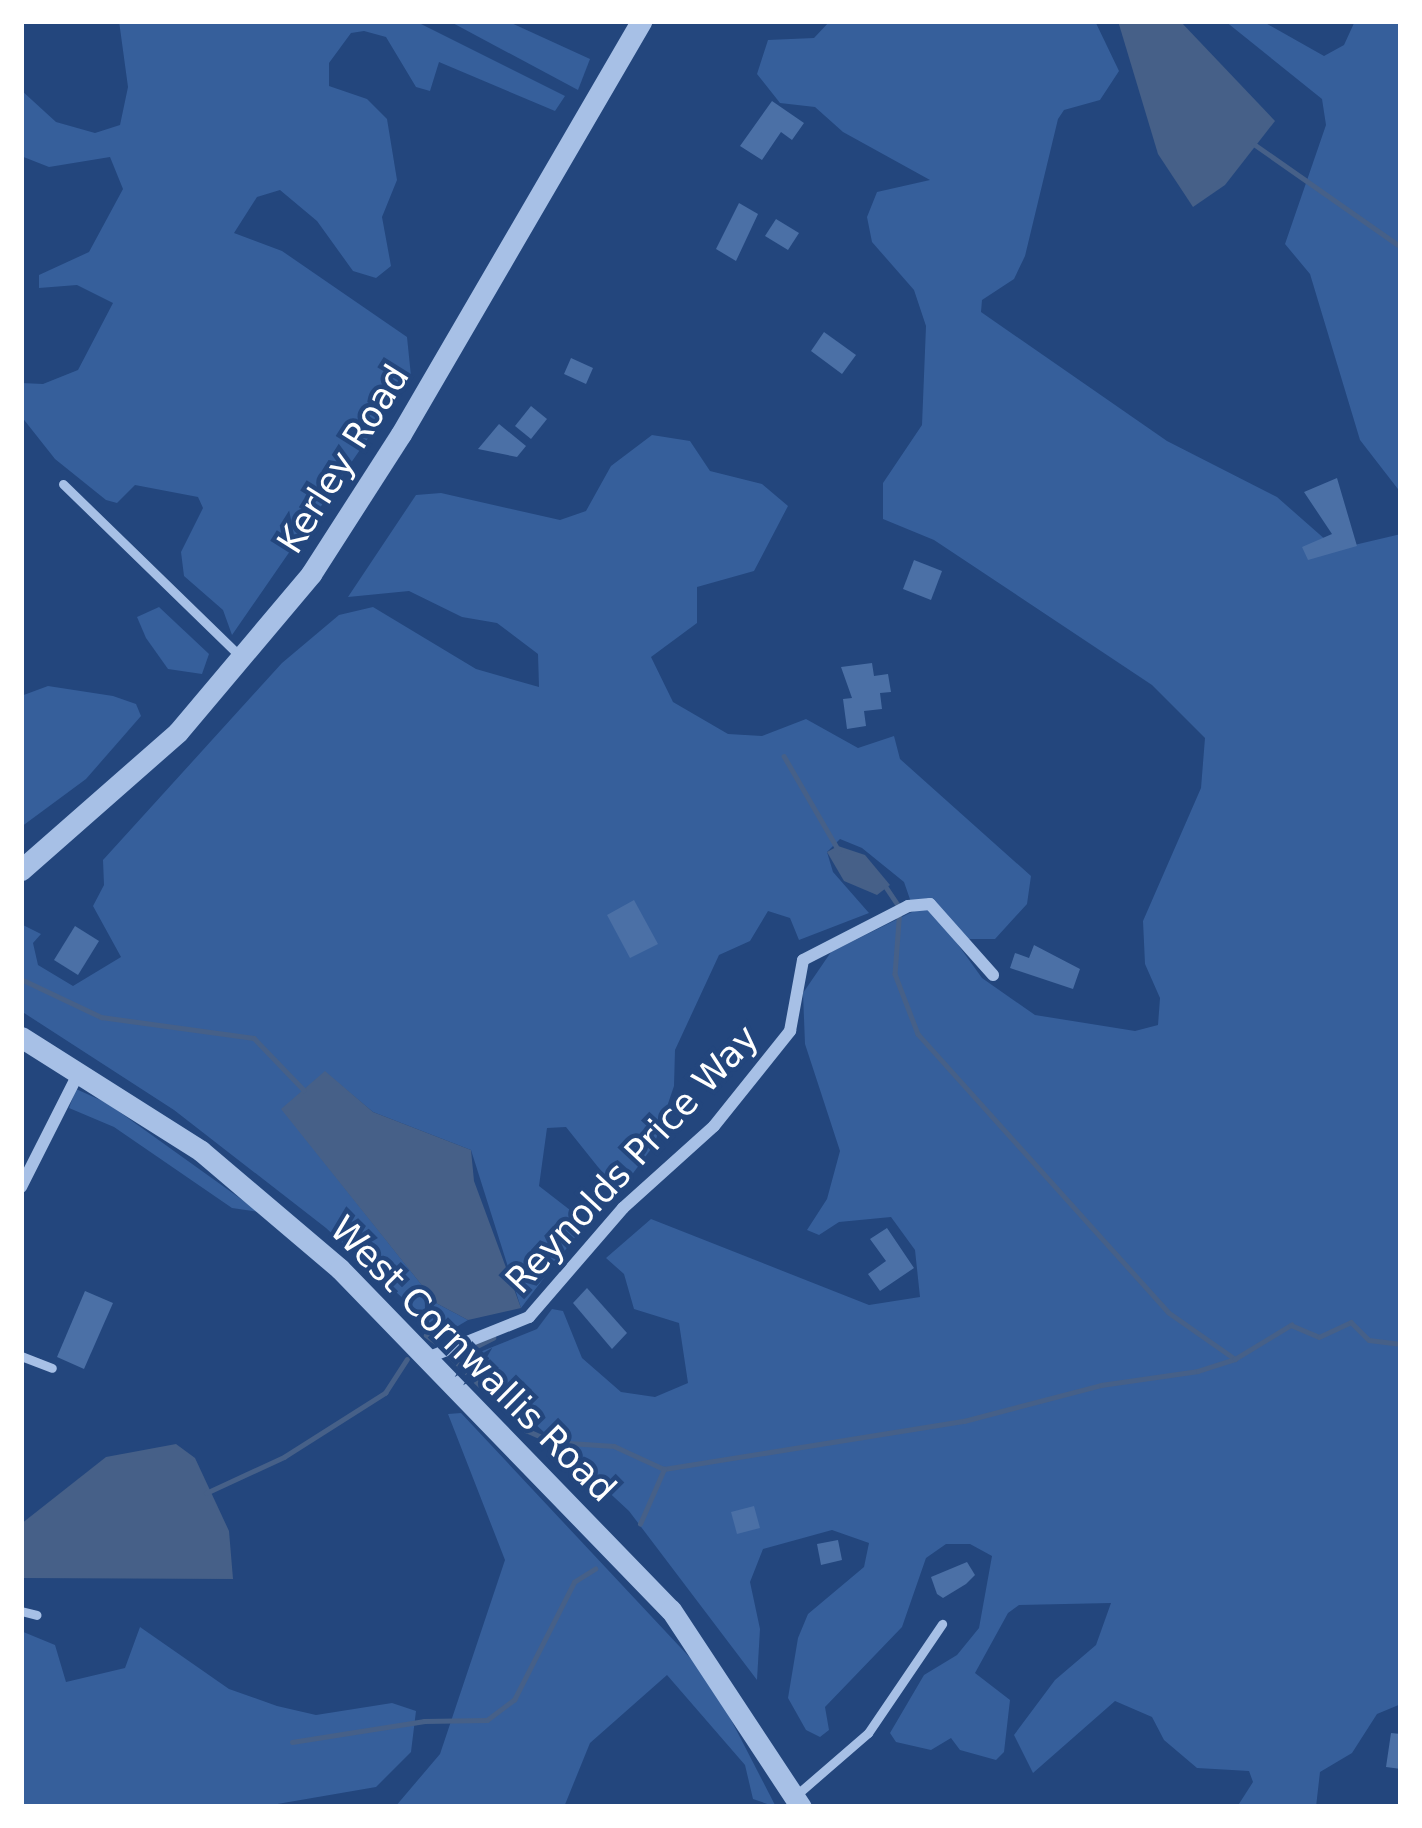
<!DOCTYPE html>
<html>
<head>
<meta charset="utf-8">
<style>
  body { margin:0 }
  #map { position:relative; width:1422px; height:1828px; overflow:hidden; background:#23467d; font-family:"DejaVu Sans",sans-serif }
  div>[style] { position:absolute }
  .green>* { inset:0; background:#365f9b }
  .water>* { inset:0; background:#466088 }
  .stream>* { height:4.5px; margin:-2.25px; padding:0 2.25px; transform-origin:2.25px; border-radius:2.25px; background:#466088 }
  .building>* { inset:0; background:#4b70a6 }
  .service>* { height:9px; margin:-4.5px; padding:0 4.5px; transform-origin:4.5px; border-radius:4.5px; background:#a7c0e6 }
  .minor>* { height:12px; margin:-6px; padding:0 6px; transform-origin:6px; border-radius:6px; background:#a7c0e6 }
  .tertiary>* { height:21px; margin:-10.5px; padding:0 10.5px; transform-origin:10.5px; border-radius:10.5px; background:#a7c0e6 }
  span { translate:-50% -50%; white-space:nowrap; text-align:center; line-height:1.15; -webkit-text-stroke:9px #23467d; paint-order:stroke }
  .street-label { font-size:36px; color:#fff }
  .frame { position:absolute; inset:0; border:24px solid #fff; pointer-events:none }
</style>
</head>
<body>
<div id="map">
  <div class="green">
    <div style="clip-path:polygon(119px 21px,415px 21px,565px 96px,555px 111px,439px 62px,430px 91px,416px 87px,386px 37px,364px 31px,351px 33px,329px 63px,329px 86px,367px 99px,387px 119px,397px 180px,382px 217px,391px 266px,376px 278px,353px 271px,317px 221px,280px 190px,257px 197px,234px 233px,282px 251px,407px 337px,411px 376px,232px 635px,223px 610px,184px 576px,181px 552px,203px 508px,198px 497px,135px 485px,117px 503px,106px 500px,55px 459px,21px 416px,21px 383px,43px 384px,78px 370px,113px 303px,77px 285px,39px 288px,39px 275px,89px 252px,123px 189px,110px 157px,49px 167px,21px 156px,21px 90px,56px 122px,95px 133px,120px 125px,128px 87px)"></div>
    <div style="clip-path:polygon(449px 21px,507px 21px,590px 59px,578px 90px)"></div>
    <div style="clip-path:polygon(830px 21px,1095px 21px,1119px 71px,1100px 100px,1064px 110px,1058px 119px,1025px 256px,1014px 279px,982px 300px,981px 312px,1167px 441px,1277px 497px,1327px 541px,1350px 546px,1401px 534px,1401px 1704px,1377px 1714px,1352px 1753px,1320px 1772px,1316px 1807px,1237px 1807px,1253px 1782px,1249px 1771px,1197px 1768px,1164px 1740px,1152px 1717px,1115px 1701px,1033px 1773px,1014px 1735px,1055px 1680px,1096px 1645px,1111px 1603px,1019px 1605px,1008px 1613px,975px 1673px,1010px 1700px,1004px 1752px,996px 1760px,960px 1750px,951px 1738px,931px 1750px,896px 1742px,890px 1733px,924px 1675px,957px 1655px,979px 1628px,992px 1556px,970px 1544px,946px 1544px,926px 1558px,902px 1627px,825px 1707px,829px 1730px,820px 1737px,806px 1730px,788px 1698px,798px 1638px,808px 1614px,864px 1567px,869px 1543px,832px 1530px,763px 1549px,750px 1582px,760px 1629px,757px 1680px,629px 1511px,475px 1368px,470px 1356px,537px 1329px,552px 1309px,563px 1311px,582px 1358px,621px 1392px,655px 1397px,688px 1383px,679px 1323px,634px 1309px,624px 1274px,606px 1258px,651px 1219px,869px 1305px,920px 1297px,915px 1250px,891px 1217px,839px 1222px,819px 1235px,807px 1230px,827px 1199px,840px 1151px,805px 1044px,803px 993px,831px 952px,914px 911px,904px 882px,862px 848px,840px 839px,827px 852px,833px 872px,869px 913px,799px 940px,790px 918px,768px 911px,750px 941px,719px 955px,675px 1050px,674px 1086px,654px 1145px,625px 1184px,614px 1187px,566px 1127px,547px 1128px,539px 1186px,570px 1210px,579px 1232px,521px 1308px,471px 1150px,373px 1112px,325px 1072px,282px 1109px,436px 1303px,468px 1320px,443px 1335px,326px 1228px,174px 1110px,21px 1011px,21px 924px,41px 934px,33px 943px,38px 965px,73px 986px,121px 957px,93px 906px,104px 885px,103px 860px,282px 663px,339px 615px,373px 607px,476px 669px,539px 687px,538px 654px,497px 623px,462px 617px,409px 591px,348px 597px,416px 495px,441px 493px,560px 520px,586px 511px,611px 466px,652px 435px,690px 441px,710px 471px,762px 484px,788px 506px,754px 571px,697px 587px,697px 623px,651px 657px,673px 702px,728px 734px,762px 736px,806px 719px,858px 748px,894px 736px,900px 759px,1031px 876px,1027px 904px,995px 939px,954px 939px,982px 978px,1035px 1015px,1135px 1031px,1158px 1025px,1160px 998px,1145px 964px,1143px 921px,1201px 788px,1205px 738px,1152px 685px,934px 540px,883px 519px,883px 483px,922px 425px,926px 326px,914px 290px,872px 242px,867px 217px,877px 192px,930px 180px,843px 132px,815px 107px,780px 103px,757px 74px,768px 40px,814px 38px)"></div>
    <div style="clip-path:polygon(1225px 21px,1262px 21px,1324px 56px,1344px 45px,1355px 21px,1401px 21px,1401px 493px,1360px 440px,1310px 274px,1285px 244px,1326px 125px,1322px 99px)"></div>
    <div style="clip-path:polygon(159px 607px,209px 654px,202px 674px,168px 669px,146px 638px,137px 617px)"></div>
    <div style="clip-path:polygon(48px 686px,113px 696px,136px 704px,141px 716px,86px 779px,21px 827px,21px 696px)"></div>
    <div style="clip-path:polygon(76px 1089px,107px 1103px,259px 1212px,232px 1208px,114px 1127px,69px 1108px)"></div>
    <div style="clip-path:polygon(461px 1413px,710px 1679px,776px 1807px,753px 1799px,745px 1765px,667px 1675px,590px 1743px,564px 1807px,395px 1807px,440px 1754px,505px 1560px,448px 1414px)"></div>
    <div style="clip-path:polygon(140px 1627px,229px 1689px,277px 1706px,316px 1715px,392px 1703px,416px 1711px,411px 1752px,376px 1787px,260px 1807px,21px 1807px,21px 1631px,55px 1645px,66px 1682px,125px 1668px)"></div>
  </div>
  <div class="water">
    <div style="clip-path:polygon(1118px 21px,1180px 21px,1275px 121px,1225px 185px,1193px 207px,1158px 154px)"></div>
    <div style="clip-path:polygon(838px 846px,865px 855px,890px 885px,877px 895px,844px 881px,827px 852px)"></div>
    <div style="clip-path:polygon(325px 1071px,373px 1112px,471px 1150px,474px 1181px,521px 1308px,468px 1320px,436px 1303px,281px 1109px)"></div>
    <div style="clip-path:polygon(176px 1444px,195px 1458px,229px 1531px,233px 1579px,21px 1578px,21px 1524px,106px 1457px)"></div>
  </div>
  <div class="stream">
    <div style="left:1254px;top:144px;width:179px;rotate:35deg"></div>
    <div style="left:784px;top:756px;width:110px;rotate:59.9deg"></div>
    <div style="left:886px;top:887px;width:25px;rotate:56deg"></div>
    <div style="left:900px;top:908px;width:66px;rotate:94.3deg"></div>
    <div style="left:895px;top:974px;width:64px;rotate:69deg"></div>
    <div style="left:918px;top:1034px;width:374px;rotate:48deg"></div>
    <div style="left:1168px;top:1312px;width:82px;rotate:35deg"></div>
    <div style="left:21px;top:979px;width:89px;rotate:25.4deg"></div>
    <div style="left:101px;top:1017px;width:154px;rotate:7.8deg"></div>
    <div style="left:254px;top:1038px;width:72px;rotate:46.1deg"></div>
    <div style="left:426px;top:1335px;width:12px;rotate:35deg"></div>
    <div style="left:448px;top:1354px;width:109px;rotate:44.3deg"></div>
    <div style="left:526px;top:1430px;width:30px;rotate:24deg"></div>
    <div style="left:553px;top:1442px;width:61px;rotate:3.8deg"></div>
    <div style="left:614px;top:1446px;width:55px;rotate:24.7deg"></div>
    <div style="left:664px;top:1469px;width:304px;rotate:-9.1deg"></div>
    <div style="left:964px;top:1421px;width:142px;rotate:-14.7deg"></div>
    <div style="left:1101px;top:1385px;width:98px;rotate:-8.2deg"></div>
    <div style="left:1198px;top:1371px;width:39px;rotate:-18deg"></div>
    <div style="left:1235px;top:1359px;width:66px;rotate:-31.3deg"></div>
    <div style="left:1291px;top:1325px;width:30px;rotate:23deg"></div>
    <div style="left:1319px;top:1337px;width:35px;rotate:-25deg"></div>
    <div style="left:1351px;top:1322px;width:25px;rotate:45deg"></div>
    <div style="left:1369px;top:1340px;width:32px;rotate:7deg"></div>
    <div style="left:453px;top:1358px;width:45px;rotate:-26.6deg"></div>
    <div style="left:206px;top:1493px;width:86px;rotate:-24.8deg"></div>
    <div style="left:284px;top:1457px;width:120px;rotate:-32.4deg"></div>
    <div style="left:385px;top:1393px;width:40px;rotate:-57.1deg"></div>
    <div style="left:640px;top:1524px;width:60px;rotate:-66.4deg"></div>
    <div style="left:292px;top:1742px;width:134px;rotate:-9deg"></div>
    <div style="left:424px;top:1721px;width:63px;rotate:-0.9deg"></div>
    <div style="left:487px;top:1720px;width:34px;rotate:-37deg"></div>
    <div style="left:514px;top:1700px;width:132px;rotate:-63deg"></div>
    <div style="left:574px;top:1582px;width:25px;rotate:-32deg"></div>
  </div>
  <div class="building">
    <div style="clip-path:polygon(772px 101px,804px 123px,792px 140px,781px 132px,762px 160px,740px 146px)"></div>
    <div style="clip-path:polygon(739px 203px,758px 214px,736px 261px,716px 249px)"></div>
    <div style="clip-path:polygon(776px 219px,799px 233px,788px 250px,765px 236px)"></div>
    <div style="clip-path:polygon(824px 332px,856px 355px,842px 374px,811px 351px)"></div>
    <div style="clip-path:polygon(571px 358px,593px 368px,586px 384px,564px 374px)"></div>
    <div style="clip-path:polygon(531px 406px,547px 419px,531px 439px,515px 426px)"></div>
    <div style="clip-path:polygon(499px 424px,526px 446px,517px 457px,478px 449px)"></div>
    <div style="clip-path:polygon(1337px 478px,1357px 546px,1308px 560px,1302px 547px,1332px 534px,1304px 492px)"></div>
    <div style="clip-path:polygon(914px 560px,942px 571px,931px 600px,903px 589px)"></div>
    <div style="clip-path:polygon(872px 663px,874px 676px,888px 674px,891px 692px,880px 693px,882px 709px,864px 711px,866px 726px,847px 729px,843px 699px,852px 698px,841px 667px)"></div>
    <div style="clip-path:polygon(634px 900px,658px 944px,630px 958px,607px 915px)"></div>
    <div style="clip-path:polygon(75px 926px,99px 941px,78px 975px,54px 960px)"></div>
    <div style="clip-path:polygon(1034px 945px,1080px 969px,1073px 989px,1010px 968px,1015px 953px,1029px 958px)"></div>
    <div style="clip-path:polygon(887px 1228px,914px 1268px,880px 1291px,868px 1274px,886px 1261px,870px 1239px)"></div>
    <div style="clip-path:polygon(587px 1288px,627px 1333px,612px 1349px,573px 1303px)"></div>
    <div style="clip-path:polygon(85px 1291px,113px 1303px,84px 1369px,57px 1357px)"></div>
    <div style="clip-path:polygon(754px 1506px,760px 1528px,737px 1534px,731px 1512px)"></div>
    <div style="clip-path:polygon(838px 1540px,842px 1560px,821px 1565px,817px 1544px)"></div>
    <div style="clip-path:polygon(967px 1562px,975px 1575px,966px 1584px,943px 1598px,937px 1594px,931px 1577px)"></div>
    <div style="clip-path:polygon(1391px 1733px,1401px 1734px,1401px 1769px,1386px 1767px)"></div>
  </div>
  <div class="service">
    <div style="left:63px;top:484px;width:247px;rotate:44.2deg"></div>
    <div style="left:21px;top:1356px;width:33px;rotate:21deg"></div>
    <div style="left:21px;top:1611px;width:16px;rotate:14deg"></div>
    <div style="left:794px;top:1797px;width:98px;rotate:-40.9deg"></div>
    <div style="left:868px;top:1733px;width:132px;rotate:-55.8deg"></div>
  </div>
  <div class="minor">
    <div style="left:21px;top:1187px;width:129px;rotate:-63.2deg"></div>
    <div style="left:427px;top:1358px;width:110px;rotate:-21.9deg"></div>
    <div style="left:529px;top:1317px;width:144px;rotate:-49.2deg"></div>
    <div style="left:623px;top:1208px;width:122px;rotate:-42deg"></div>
    <div style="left:714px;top:1126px;width:122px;rotate:-51.3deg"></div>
    <div style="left:790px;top:1031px;width:72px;rotate:-79.6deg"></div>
    <div style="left:803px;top:960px;width:118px;rotate:-27.2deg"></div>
    <div style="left:908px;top:906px;width:22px;rotate:-5deg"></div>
    <div style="left:930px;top:904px;width:95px;rotate:48.4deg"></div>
  </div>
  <div class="tertiary">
    <div style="left:21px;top:870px;width:209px;rotate:-41.3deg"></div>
    <div style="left:178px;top:732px;width:207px;rotate:-49.9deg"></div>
    <div style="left:311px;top:574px;width:166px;rotate:-57.3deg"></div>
    <div style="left:401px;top:434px;width:478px;rotate:-59.8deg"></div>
    <div style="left:21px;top:1037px;width:213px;rotate:32.3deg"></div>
    <div style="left:201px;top:1151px;width:182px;rotate:40.3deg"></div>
    <div style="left:340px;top:1269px;width:475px;rotate:45.9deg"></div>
    <div style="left:671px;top:1610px;width:236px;rotate:56.6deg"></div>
  </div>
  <div class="street-label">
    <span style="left:343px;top:459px;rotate:-58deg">Kerley Road</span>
    <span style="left:632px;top:1159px;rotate:-47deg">Reynolds Price Way</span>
    <span style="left:473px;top:1359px;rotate:45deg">West Cornwallis Road</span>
  </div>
  <div class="frame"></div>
</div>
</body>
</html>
